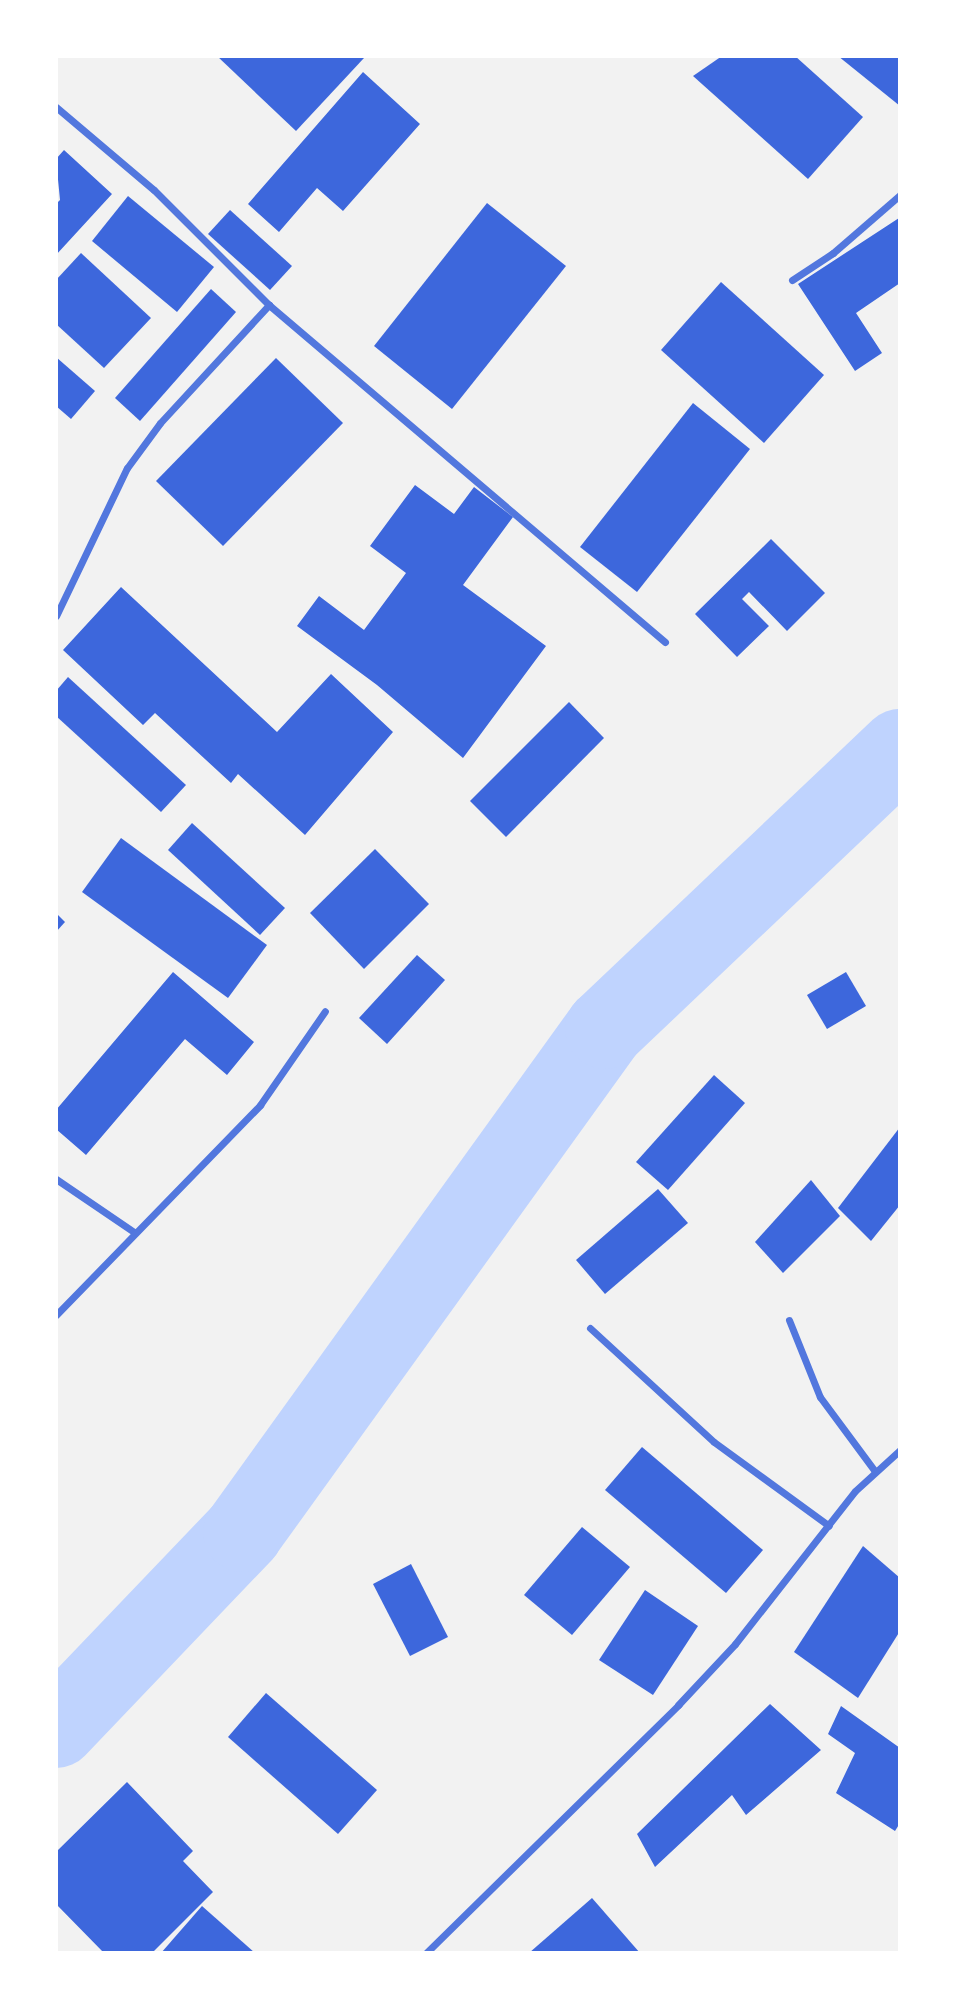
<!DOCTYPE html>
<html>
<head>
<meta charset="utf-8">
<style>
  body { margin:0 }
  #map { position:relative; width:956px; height:2009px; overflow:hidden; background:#f2f2f2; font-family:"DejaVu Sans",sans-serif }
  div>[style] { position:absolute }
  .river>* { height:80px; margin:-40px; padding:0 40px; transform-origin:40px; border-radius:40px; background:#bfd3fe }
  .building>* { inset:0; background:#3d67dc }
  .minor>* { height:7px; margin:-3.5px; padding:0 3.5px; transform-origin:3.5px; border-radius:3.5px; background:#5277de }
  span { translate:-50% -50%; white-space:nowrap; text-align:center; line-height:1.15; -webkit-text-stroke:5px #fff; paint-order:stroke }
  .frame { position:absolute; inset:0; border:58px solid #fff; pointer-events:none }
</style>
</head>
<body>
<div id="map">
  <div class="river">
    <div style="left:56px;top:1728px;width:271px;rotate:-46.3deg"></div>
    <div style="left:243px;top:1532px;width:620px;rotate:-54.26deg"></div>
    <div style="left:605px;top:1029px;width:407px;rotate:-43.5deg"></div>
  </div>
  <div class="building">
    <div style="clip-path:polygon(217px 56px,362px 56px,364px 58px,296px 131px)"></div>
    <div style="clip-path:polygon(722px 56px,795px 56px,863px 117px,808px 179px,693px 76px)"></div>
    <div style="clip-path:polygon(838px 56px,900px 56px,900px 106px)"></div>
    <div style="clip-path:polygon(363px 72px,420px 124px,343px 211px,317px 188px,279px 232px,248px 204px)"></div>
    <div style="clip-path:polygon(64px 150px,112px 194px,56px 255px,56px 204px,60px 200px,56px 159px)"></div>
    <div style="clip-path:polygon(128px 196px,214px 267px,177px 312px,92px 241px)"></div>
    <div style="clip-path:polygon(487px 203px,566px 266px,452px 409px,374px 346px)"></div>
    <div style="clip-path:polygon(230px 210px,292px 266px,270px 290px,208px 234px)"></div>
    <div style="clip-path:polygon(899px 218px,900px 283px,856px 313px,882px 353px,855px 371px,798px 284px)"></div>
    <div style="clip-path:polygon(81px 253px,151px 318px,104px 368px,56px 324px,56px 280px)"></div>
    <div style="clip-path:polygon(721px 282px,824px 375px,764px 443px,661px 350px)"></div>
    <div style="clip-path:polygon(211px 289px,236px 312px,140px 421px,115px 398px)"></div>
    <div style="clip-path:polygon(56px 357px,95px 391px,71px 419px,56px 406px)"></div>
    <div style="clip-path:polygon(276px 358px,343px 423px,223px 546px,156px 481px)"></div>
    <div style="clip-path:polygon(693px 403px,750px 449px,637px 592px,580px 547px)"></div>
    <div style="clip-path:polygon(415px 485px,454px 514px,474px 487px,513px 517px,463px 585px,546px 646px,463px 758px,377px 685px,297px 626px,319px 596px,364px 630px,406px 573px,370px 546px)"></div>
    <div style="clip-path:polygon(771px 539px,825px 593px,787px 631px,749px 592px,742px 599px,769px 626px,737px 657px,695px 614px)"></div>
    <div style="clip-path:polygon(121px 587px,277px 732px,331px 674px,393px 732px,305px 835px,238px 774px,231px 783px,155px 713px,143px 725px,63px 650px)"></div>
    <div style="clip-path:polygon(68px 677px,186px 785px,161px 812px,56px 716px,56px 691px)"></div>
    <div style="clip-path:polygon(569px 702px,604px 738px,506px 837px,470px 801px)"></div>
    <div style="clip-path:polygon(192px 823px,285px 908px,260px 935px,168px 850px)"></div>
    <div style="clip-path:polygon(121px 838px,267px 945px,228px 998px,82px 892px)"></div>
    <div style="clip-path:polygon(375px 849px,429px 904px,364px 969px,310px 913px)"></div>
    <div style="clip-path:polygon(56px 913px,65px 922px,56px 932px)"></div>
    <div style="clip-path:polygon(417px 955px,445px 980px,387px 1044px,359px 1018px)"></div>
    <div style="clip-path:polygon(173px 972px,254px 1042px,227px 1075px,185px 1039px,86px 1155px,56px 1129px,56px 1110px)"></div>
    <div style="clip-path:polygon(846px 972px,866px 1006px,827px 1029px,807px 995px)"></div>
    <div style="clip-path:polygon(714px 1075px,745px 1103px,668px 1190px,636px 1162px)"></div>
    <div style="clip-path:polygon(900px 1127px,900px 1205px,871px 1241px,838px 1208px)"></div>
    <div style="clip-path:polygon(811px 1180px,840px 1216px,783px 1273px,755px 1242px)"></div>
    <div style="clip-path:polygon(658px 1189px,688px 1223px,605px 1294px,576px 1260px)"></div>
    <div style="clip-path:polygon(642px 1447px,763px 1550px,726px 1593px,605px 1490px)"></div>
    <div style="clip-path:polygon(582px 1527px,630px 1567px,572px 1635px,524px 1595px)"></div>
    <div style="clip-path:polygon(863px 1546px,900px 1578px,900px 1631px,858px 1698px,794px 1652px)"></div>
    <div style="clip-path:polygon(411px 1564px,448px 1637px,410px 1656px,373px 1584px)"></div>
    <div style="clip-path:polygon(645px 1590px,698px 1626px,653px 1695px,599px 1660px)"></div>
    <div style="clip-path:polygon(266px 1693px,377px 1790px,338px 1834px,228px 1737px)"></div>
    <div style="clip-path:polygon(770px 1704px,821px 1750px,746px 1815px,732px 1795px,655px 1867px,637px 1834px)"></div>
    <div style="clip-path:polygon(841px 1706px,900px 1748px,900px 1823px,895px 1831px,836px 1793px,855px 1753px,828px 1734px)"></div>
    <div style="clip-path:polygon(127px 1782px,193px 1851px,183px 1861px,213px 1892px,152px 1953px,104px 1953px,56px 1904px,56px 1852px)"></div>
    <div style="clip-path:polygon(592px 1898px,640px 1953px,529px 1953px)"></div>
    <div style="clip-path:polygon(202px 1906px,255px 1953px,161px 1953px)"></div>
  </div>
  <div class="minor">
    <div style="left:56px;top:107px;width:128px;rotate:40.3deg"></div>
    <div style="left:154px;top:190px;width:163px;rotate:45deg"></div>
    <div style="left:269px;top:305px;width:520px;rotate:40.4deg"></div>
    <div style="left:792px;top:280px;width:49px;rotate:-33.4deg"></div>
    <div style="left:833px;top:253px;width:89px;rotate:-40.9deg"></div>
    <div style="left:56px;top:616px;width:164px;rotate:-64.4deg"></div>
    <div style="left:127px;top:468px;width:56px;rotate:-53.7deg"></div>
    <div style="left:160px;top:423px;width:161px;rotate:-47.3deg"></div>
    <div style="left:56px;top:1179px;width:94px;rotate:34.2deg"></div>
    <div style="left:56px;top:1315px;width:293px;rotate:-45.8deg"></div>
    <div style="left:260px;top:1105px;width:114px;rotate:-55.3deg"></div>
    <div style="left:789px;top:1320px;width:83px;rotate:68.1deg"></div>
    <div style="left:820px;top:1397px;width:91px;rotate:53.5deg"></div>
    <div style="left:590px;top:1328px;width:168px;rotate:42.6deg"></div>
    <div style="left:714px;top:1442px;width:142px;rotate:36.1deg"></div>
    <div style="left:426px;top:1953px;width:354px;rotate:-44.5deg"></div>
    <div style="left:678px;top:1705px;width:83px;rotate:-46.9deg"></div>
    <div style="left:735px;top:1644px;width:194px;rotate:-51.9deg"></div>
    <div style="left:855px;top:1491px;width:61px;rotate:-42.3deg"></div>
  </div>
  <div class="frame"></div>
</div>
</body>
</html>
